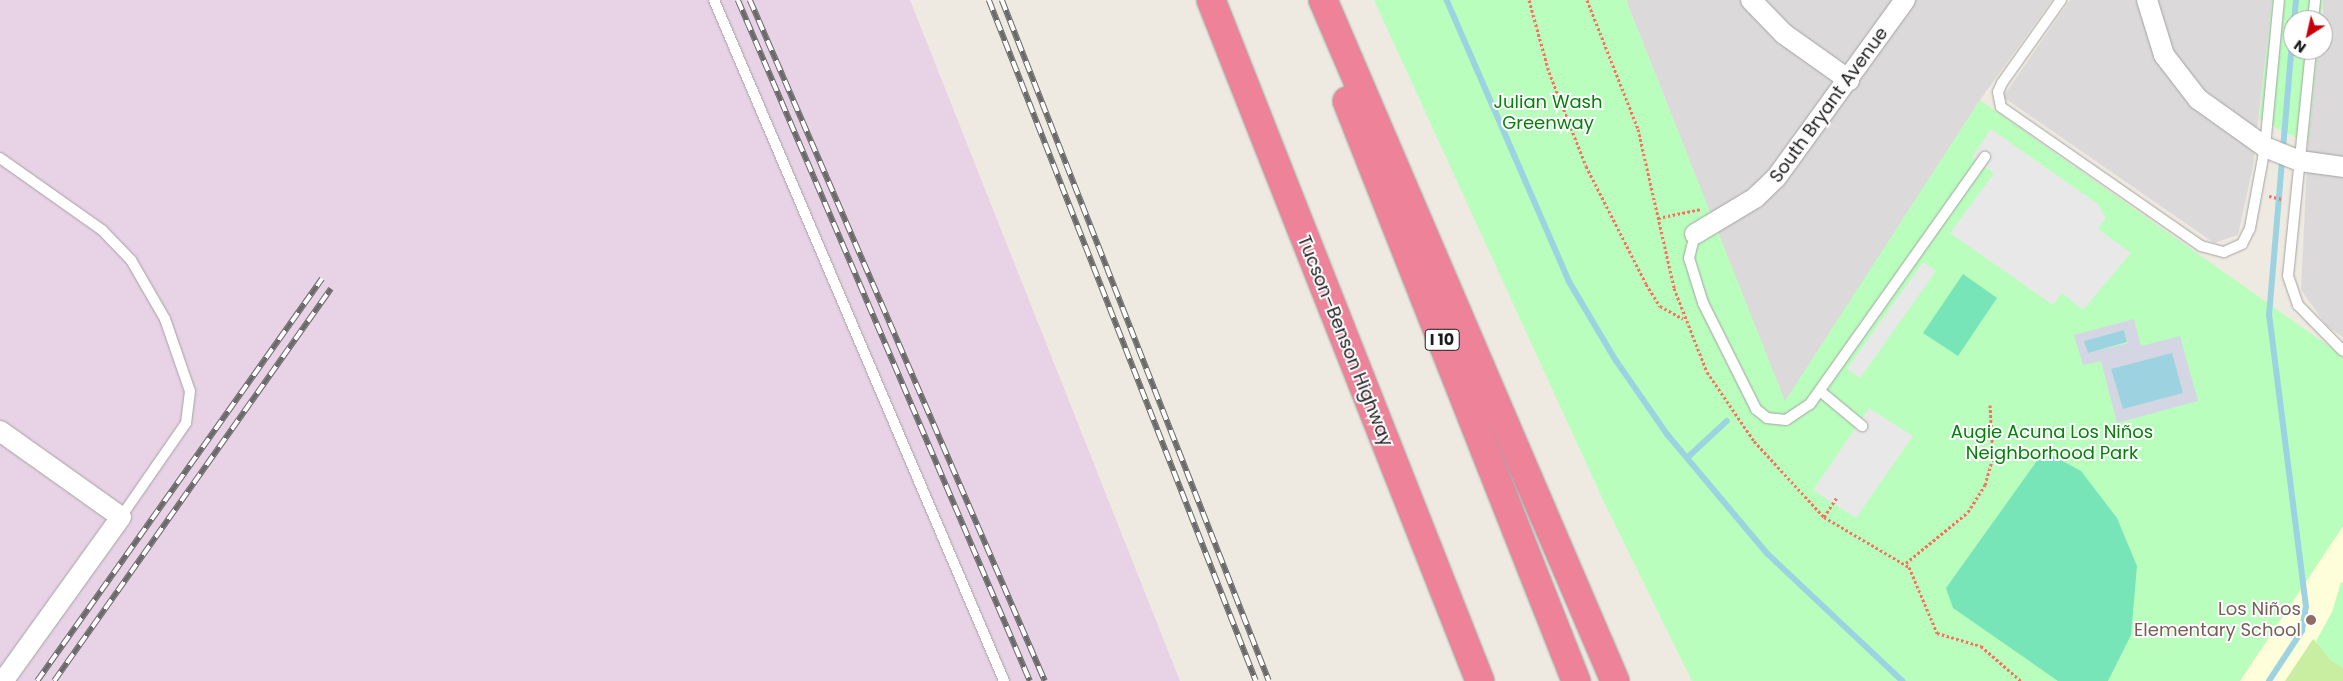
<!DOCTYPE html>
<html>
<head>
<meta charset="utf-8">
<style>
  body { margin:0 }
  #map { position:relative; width:2343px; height:681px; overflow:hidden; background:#efeae1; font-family:Poppins,sans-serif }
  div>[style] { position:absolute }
  .residential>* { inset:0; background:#dbd9d9 }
  .industrial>* { inset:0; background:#e8d2e5 }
  .education>* { inset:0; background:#fffeda }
  .grass>* { inset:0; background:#c9eea2 }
  .park>* { inset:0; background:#b9febd }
  .pitch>* { inset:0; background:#78e5b8 }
  .parking>* { inset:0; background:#e8e8e8 }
  .plaza>* { inset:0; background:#d5d6e4 }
  .water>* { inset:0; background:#9dd3e0 }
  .stream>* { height:5.5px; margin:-2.75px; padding:0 2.75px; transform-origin:2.75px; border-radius:2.75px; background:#9dd3e0 }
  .path>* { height:3px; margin-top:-1.5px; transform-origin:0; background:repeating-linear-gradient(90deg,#ff6e62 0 2.5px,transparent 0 5px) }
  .roads { filter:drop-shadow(0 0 1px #a3a3a3) drop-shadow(0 0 1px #a3a3a3) }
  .service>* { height:10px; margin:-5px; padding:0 5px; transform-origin:5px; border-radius:5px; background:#fff }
  .minor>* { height:20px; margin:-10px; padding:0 10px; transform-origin:10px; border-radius:10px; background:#fff }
  .motorway>* { height:28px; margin:-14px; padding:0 14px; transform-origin:14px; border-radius:14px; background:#ed8298 }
  .rail>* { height:5.5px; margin-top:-2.75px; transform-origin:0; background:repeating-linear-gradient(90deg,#fff 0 11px,#6a6a6a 0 22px); box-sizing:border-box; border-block:1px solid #6a6a6a }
  .dots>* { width:14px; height:14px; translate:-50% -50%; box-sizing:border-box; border:2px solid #fff; border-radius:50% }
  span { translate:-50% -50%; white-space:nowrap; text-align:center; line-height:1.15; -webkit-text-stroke:4px #fff; paint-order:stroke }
  .shield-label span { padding:1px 4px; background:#fff; border:1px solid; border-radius:4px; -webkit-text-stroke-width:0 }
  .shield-label { font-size:16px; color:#1c1c1c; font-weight:700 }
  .park-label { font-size:18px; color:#03820a }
  .street-label { font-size:18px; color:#1c1c1c }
  .education-label { font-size:18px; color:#785e54 }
  .right { translate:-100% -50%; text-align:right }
  .north { position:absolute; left:2283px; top:10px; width:50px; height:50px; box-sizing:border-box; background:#fff; border:1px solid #a4a4a4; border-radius:50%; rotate:215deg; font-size:14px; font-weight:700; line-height:20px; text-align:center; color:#1c1c1c }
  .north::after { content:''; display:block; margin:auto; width:18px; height:22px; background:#c90005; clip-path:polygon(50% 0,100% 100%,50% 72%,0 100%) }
</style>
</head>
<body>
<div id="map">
  <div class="residential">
    <div style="clip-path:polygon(1626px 0,2052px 0,1980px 100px,1785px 402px)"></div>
    <div style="clip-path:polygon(2070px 0,2272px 0,2253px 166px,2238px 235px,2214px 243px,2003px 97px)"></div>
    <div style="clip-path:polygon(2323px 0,2343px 0,2343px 337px,2327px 326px,2301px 290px,2308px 144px,2318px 50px,2323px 50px)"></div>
  </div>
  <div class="industrial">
    <div style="clip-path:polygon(0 0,910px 0,1180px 681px,0 681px)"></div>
  </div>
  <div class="education">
    <div style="clip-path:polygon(2343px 526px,2343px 681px,2239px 681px,2319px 559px)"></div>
  </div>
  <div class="grass">
    <div style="clip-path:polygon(2313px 639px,2343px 668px,2343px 681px,2285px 681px)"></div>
  </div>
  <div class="park">
    <div style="clip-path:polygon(1374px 0,1626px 0,1785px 401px,1980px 100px,2343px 356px,2343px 526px,2240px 681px,1692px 681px,1604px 502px)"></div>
    <div style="clip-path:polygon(2272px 0,2323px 0,2321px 20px,2293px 20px,2293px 50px,2318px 50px,2308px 144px,2259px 119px)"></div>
    <div style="clip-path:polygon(2341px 582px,2343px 583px,2343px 668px,2330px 660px,2316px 641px,2332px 612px)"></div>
  </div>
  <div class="pitch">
    <div style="clip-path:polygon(1963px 274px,1997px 298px,1958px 356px,1923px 333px)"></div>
    <div style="clip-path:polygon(2044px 451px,2081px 471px,2117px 518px,2137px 566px,2131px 635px,2108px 681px,2058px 681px,1953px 608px,1946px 588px)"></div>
  </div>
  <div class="parking">
    <div style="clip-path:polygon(1991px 129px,2098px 204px,2106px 218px,2098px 229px,2131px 253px,2083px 310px,2062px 293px,2053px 305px,1950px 233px,1994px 173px,1972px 157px)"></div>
    <div style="clip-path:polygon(1923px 262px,1936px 271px,1860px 378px,1847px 369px)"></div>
    <div style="clip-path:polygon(1869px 408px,1913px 436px,1856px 518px,1813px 490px)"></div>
  </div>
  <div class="plaza">
    <div style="clip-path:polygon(evenodd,2134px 319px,2141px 346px,2180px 336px,2198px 401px,2117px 423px,2101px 361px,2083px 365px,2074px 335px,2134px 319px,2124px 330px,2128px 343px,2088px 353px,2085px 341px,2124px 330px,2134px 319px,2172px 353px,2182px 393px,2123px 409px,2172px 353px)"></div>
  </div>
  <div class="water">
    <div style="clip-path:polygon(2124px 330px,2127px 342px,2088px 353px,2084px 341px)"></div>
    <div style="clip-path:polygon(2172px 353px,2183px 393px,2123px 409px,2111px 369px)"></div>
  </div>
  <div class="stream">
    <div style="left:1447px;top:0;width:306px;rotate:66.5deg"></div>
    <div style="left:1569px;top:281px;width:92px;rotate:59.3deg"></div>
    <div style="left:1616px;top:360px;width:91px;rotate:55.3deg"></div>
    <div style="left:1668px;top:435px;width:155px;rotate:50deg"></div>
    <div style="left:1768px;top:554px;width:185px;rotate:43.3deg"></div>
    <div style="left:2294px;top:20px;width:20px;rotate:-84deg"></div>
    <div style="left:1687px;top:458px;width:54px;rotate:-42.8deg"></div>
    <div style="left:2269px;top:681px;width:60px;rotate:-56.6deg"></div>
    <div style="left:2302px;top:631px;width:24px;rotate:-81deg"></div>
    <div style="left:2306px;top:607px;width:293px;rotate:-97.2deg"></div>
    <div style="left:2269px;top:316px;width:286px;rotate:-85.2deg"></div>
  </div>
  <div class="path">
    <div style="left:1529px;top:0;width:75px;rotate:74.5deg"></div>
    <div style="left:1549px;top:72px;width:101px;rotate:68.5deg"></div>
    <div style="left:1586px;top:166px;width:132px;rotate:63deg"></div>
    <div style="left:1646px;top:284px;width:26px;rotate:58deg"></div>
    <div style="left:1660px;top:306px;width:26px;rotate:29deg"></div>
    <div style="left:1587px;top:0;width:139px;rotate:68.4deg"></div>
    <div style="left:1638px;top:129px;width:163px;rotate:77.2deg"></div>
    <div style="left:1674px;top:288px;width:90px;rotate:68.6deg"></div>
    <div style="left:1707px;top:372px;width:83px;rotate:55.7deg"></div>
    <div style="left:1754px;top:441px;width:103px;rotate:47.4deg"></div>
    <div style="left:1824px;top:517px;width:99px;rotate:30.5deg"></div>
    <div style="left:1909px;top:567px;width:72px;rotate:67deg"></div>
    <div style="left:1937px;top:633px;width:46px;rotate:16.5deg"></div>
    <div style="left:1981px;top:646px;width:53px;rotate:41.2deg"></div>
    <div style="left:2269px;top:196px;width:13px;rotate:13deg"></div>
    <div style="left:1658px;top:218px;width:44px;rotate:-11.8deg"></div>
    <div style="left:1824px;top:517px;width:24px;rotate:-57deg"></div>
    <div style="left:1906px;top:563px;width:80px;rotate:-39.4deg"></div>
    <div style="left:1968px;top:512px;width:32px;rotate:-58deg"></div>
    <div style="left:1985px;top:485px;width:29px;rotate:-74deg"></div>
    <div style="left:1993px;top:457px;width:52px;rotate:-93.3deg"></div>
  </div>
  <div class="roads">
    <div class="service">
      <div style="left:714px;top:0;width:740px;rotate:66.93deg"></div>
      <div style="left:2061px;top:0;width:102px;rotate:125.4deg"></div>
      <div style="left:2002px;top:83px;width:10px;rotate:114deg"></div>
      <div style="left:1998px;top:92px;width:15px;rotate:79deg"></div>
      <div style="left:2001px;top:107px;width:244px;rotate:34.8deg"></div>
      <div style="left:2201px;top:246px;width:24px;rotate:15deg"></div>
      <div style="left:2224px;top:252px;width:20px;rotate:-24deg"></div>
      <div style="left:2242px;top:244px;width:18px;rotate:-63deg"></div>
      <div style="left:2250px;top:228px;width:82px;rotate:-79.5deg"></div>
      <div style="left:2265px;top:147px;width:148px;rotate:-84.6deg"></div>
      <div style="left:2313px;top:20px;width:20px;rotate:-84deg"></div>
      <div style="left:2311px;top:50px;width:227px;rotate:95.8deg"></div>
      <div style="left:2288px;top:276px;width:31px;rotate:71deg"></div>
      <div style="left:2298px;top:305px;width:64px;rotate:45.6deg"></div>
      <div style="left:0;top:158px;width:125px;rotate:35.2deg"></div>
      <div style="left:102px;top:230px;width:42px;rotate:46deg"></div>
      <div style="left:131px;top:260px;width:68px;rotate:60deg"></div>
      <div style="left:165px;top:319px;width:76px;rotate:70.9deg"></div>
      <div style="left:190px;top:391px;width:32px;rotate:97deg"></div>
      <div style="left:186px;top:423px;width:114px;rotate:124.7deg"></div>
      <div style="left:1695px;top:234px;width:25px;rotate:104deg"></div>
      <div style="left:1689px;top:258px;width:47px;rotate:72.7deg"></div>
      <div style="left:1703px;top:303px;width:119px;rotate:63.4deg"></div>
      <div style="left:1756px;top:409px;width:14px;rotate:39deg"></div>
      <div style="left:1767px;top:418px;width:19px;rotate:6deg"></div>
      <div style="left:1786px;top:420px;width:29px;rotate:-34deg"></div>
      <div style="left:1810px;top:404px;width:303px;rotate:-54.7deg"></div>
      <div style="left:1820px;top:391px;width:55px;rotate:39.8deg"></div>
    </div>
    <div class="minor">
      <div style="left:1751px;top:0;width:47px;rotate:45.9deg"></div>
      <div style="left:1784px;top:34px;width:80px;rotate:35.3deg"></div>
      <div style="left:2147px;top:0;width:58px;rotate:72.8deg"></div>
      <div style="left:2164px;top:55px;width:56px;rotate:52.3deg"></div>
      <div style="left:2198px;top:99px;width:82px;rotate:35.6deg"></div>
      <div style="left:2265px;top:147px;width:38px;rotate:22deg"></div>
      <div style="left:2300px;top:161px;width:43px;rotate:7.9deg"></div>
      <div style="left:1695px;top:234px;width:70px;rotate:-31deg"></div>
      <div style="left:1755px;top:198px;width:29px;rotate:-44deg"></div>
      <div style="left:1776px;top:178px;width:220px;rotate:-54.1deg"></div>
      <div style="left:0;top:431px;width:148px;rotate:35.4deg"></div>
      <div style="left:121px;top:517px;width:202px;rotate:125.7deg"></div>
    </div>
    <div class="motorway">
      <div style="left:1211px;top:0;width:732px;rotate:68.45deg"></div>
      <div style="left:1323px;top:0;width:741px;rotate:66.79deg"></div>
      <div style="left:1347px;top:101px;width:624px;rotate:68.45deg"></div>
    </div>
  </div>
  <div class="rail">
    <div style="left:738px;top:0;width:741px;rotate:66.79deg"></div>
    <div style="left:750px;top:0;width:742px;rotate:66.58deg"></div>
    <div style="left:989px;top:0;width:731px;rotate:68.59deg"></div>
    <div style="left:1002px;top:0;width:731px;rotate:68.59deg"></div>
    <div style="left:37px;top:681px;width:493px;rotate:-54.7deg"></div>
    <div style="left:54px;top:681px;width:480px;rotate:-54.8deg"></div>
  </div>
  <div class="dots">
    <div style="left:2311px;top:620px;background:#8d6e63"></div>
  </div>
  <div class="shield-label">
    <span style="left:1442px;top:340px">I 10</span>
  </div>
  <div class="park-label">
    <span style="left:1548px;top:113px">Julian Wash<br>Greenway</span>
    <span style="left:2052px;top:443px">Augie Acuna Los Niños<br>Neighborhood Park</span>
  </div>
  <div class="street-label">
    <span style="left:1829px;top:105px;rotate:-54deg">South Bryant Avenue</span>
    <span style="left:1345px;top:341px;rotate:68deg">Tucson–Benson Highway</span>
  </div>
  <div class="education-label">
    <span class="right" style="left:2301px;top:620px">Los Niños<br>Elementary School</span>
  </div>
  <div class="north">N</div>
</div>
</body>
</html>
